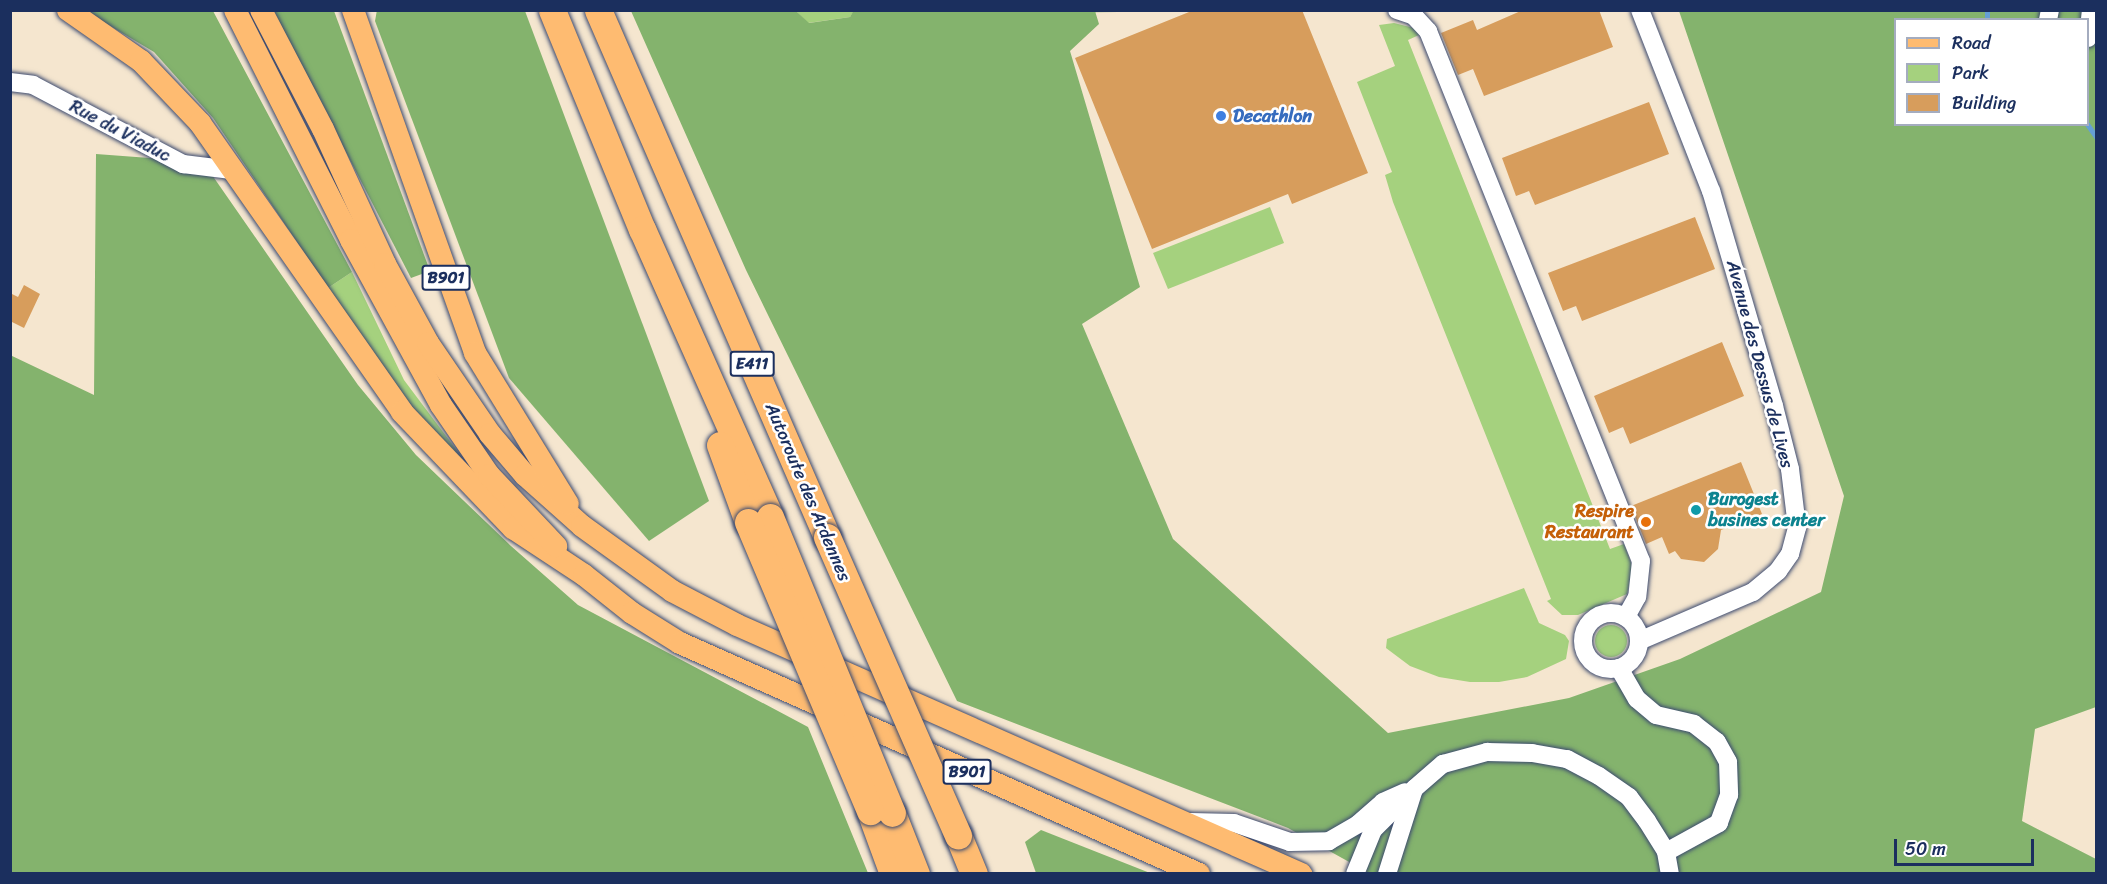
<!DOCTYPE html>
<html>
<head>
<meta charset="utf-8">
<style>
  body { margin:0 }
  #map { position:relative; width:2107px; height:884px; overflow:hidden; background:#f5e6cf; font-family:Sriracha,sans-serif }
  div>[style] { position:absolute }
  .green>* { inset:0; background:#a5d17e }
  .round { border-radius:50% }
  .forest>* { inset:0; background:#84b36d }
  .stream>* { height:5px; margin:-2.5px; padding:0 2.5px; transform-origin:2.5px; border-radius:2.5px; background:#659fd4 }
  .building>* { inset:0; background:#d79d5c }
  .roads { filter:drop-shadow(0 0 2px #3c4a6f) drop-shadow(0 0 2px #3c4a6f) }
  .minor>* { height:18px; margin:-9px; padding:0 9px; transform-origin:9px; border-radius:9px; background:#fff }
  .minor>.ring { margin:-9px; padding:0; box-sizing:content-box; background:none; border:18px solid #fff; border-radius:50% }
  .major>* { height:22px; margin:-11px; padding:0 11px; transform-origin:11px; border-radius:11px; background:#febb71 }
  .highway>* { height:27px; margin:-13.5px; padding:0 13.5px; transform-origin:13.5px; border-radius:13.5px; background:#febb71 }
  .bridges { filter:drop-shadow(0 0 2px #3c4a6f) drop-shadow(0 0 2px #3c4a6f) }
  .highway-bridge>* { height:27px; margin:-13.5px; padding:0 13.5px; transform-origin:13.5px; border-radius:13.5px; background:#febb71 }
  .dots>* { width:16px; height:16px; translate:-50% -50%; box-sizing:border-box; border:3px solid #fff; border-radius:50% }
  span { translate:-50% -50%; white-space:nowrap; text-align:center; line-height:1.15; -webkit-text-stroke:5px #fff; paint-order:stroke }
  .shield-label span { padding:2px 4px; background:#fff; border:2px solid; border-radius:4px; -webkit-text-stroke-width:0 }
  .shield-label { font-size:16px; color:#1b2f5e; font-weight:700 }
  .shop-label { font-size:18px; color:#366cbe; font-weight:700 }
  .left { translate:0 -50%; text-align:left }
  .street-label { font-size:18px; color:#1b2f5e }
  .culture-label { font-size:18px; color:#0d838f; font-weight:700 }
  .food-label { font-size:18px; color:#c56008; font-weight:700 }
  .right { translate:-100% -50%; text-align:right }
  .frame { position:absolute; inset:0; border:12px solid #1b2f5e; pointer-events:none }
  .legend { position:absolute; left:1894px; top:18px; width:195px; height:108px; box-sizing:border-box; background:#fff; border:2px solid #a4acbf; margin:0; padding:8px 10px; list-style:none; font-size:18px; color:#1b2f5e }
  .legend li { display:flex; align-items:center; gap:12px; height:30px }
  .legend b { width:30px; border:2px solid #a4acbf }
  .scale { position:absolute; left:1894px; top:839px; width:140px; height:27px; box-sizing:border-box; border:3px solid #1b2f5e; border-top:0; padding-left:8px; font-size:18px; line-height:21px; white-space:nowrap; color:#1b2f5e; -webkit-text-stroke:4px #fff; paint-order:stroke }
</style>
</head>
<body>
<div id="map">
  <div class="green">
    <div style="clip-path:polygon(796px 11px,854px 11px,850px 17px,808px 23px)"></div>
    <div style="clip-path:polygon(1394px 23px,1414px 28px,1419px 35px,1408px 40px,1610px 549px,1624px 544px,1633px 568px,1627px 594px,1578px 615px,1562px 615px,1547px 601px,1551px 599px,1393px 202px,1385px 175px,1392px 172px,1357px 82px,1395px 66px,1379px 25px)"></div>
    <div style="clip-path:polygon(1270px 207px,1284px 243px,1168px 289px,1153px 253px)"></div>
    <div style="clip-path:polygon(352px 272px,404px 380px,479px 480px,418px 415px,328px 288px)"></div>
    <div style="clip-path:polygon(1524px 588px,1539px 623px,1565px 635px,1569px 641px,1566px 659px,1527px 677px,1499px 682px,1470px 682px,1439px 677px,1410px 666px,1386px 648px,1387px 639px)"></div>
    <div class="round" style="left:1595px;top:625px;width:32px;height:32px"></div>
  </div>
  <div class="forest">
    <div style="clip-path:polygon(377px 10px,525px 11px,709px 501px,649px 541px,509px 378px,375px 21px)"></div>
    <div style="clip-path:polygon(evenodd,854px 10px,1095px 11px,1099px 24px,1070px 51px,1140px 287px,1082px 324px,1173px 539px,1388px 733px,1569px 698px,1680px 659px,1821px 592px,1844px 496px,1679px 11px,2096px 11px,2096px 707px,2035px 729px,2022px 821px,2096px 859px,2096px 873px,1369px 873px,1288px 828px,957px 701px,746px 270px,631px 11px,796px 11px,809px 23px,850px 17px,854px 10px,1896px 20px,2088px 20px,2088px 124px,1896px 124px,1896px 20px)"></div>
    <div style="clip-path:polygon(85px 11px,213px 11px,352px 272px,328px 288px,213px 118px,154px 52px)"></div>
    <div style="clip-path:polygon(273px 11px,334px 11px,430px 271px,411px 278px)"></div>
    <div style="clip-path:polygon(96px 154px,203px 162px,358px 385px,416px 455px,511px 546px,578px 605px,808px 727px,868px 873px,11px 873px,10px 355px,94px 395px)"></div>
    <div style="clip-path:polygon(1041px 830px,1150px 873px,1036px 873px,1025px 842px)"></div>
  </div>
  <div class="stream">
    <div style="left:1987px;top:10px;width:10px;rotate:90deg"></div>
    <div style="left:2087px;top:124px;width:16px;rotate:55deg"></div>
  </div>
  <div class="building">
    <div style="clip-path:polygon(1194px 10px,1302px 10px,1368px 173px,1292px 204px,1288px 194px,1152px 249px,1075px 58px)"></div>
    <div style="clip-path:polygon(1523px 10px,1599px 10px,1613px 47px,1484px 96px,1473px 69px,1458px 75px,1441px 33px,1473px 20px,1477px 30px)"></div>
    <div style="clip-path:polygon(1649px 102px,1669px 154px,1535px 205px,1529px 191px,1516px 196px,1502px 158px)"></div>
    <div style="clip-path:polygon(1695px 217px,1715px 269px,1582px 321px,1576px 306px,1563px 311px,1548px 273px)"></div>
    <div style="clip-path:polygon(24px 285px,40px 294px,24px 328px,10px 321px,10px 293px,18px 297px)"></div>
    <div style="clip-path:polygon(1722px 342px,1744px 396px,1630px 444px,1623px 427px,1609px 433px,1594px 396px)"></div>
    <div style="clip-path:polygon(1741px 462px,1762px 514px,1721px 530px,1718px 549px,1704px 562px,1681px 559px,1675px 551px,1669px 554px,1662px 537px,1646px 544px,1631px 506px)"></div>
  </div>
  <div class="roads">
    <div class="minor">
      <div style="left:1397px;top:10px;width:18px;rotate:19deg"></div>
      <div style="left:1414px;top:16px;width:21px;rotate:47deg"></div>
      <div style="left:1428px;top:31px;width:571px;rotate:68.11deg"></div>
      <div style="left:1641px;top:561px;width:36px;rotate:96deg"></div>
      <div style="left:1637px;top:597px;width:23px;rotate:119deg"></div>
      <div style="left:2048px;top:20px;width:10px;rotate:-79deg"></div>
      <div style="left:2088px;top:38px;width:28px;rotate:-84deg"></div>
      <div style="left:10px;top:82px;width:23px;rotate:7deg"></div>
      <div style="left:33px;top:85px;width:170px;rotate:27.8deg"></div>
      <div style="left:183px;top:164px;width:49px;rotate:7deg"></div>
      <div class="ring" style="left:1583px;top:613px;width:38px;height:38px"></div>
      <div style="left:1639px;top:641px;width:124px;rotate:-23.3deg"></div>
      <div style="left:1753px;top:592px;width:33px;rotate:-40deg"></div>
      <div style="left:1778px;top:571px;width:21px;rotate:-55deg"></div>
      <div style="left:1790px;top:554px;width:28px;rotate:-75deg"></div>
      <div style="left:1797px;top:527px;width:58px;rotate:-96.9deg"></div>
      <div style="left:1790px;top:469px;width:65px;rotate:-104.3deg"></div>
      <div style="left:1774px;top:406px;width:224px;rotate:-106.3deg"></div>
      <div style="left:1711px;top:191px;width:194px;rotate:-111.4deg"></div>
      <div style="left:1619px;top:668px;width:36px;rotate:60deg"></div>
      <div style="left:1637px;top:699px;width:25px;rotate:40deg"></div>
      <div style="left:1656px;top:715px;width:39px;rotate:13deg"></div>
      <div style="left:1694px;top:724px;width:29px;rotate:38deg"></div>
      <div style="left:1717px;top:742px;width:23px;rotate:61deg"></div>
      <div style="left:1728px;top:762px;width:33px;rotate:88deg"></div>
      <div style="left:1729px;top:795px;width:30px;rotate:110deg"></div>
      <div style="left:1719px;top:823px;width:60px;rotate:151.3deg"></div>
      <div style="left:1190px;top:822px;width:44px;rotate:1.3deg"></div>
      <div style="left:1234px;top:823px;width:59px;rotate:18.7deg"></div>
      <div style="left:1290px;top:842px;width:39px;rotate:-1deg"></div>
      <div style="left:1329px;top:841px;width:34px;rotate:-30deg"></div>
      <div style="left:1358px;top:824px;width:33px;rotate:-41deg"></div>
      <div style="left:1383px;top:802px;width:24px;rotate:-24deg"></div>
      <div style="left:1355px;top:874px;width:48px;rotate:-67.8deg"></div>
      <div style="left:1373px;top:830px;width:59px;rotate:-45deg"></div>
      <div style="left:1415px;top:788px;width:37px;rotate:-41deg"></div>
      <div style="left:1443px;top:764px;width:46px;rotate:-15.3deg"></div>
      <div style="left:1487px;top:752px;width:45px;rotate:1.3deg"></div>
      <div style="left:1532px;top:753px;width:36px;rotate:10deg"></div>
      <div style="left:1567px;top:759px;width:36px;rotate:28deg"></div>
      <div style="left:1599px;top:776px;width:37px;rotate:35deg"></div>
      <div style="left:1629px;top:797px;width:30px;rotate:53deg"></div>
      <div style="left:1647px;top:821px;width:36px;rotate:58deg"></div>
      <div style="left:1666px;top:852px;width:22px;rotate:80deg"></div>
      <div style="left:1387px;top:874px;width:89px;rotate:-72.4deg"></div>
    </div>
    <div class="major">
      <div style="left:68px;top:10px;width:89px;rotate:34.9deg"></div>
      <div style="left:141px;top:61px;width:86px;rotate:46.4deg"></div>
      <div style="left:200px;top:123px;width:353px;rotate:55deg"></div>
      <div style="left:402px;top:412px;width:161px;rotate:46.3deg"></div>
      <div style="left:513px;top:528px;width:85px;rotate:33.5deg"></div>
      <div style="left:584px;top:575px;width:61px;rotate:38.4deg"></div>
      <div style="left:632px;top:613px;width:57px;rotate:32deg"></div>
      <div style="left:680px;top:643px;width:568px;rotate:23.99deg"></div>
      <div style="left:235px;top:10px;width:258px;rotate:63.2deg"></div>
      <div style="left:351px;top:240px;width:188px;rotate:61.4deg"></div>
      <div style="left:441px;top:405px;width:85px;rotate:55.6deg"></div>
      <div style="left:489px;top:475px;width:98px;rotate:46.7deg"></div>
      <div style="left:261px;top:10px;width:134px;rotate:62.5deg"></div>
      <div style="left:323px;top:129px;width:149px;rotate:65.3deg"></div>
      <div style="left:385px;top:264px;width:90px;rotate:61.4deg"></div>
      <div style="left:428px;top:343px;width:110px;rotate:55.7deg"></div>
      <div style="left:490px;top:434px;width:54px;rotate:49.5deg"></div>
      <div style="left:525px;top:475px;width:76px;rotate:41.8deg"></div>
      <div style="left:582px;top:526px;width:111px;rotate:35.8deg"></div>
      <div style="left:672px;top:591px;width:73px;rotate:27.6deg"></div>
      <div style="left:737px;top:625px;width:617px;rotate:23.82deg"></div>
      <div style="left:353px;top:10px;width:364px;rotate:70.4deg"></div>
      <div style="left:475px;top:353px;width:177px;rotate:58.4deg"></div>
    </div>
    <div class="highway">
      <div style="left:552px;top:10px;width:237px;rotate:67.7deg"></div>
      <div style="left:642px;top:229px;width:315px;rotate:66deg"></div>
      <div style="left:598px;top:10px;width:575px;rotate:66.51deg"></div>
      <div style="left:720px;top:445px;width:82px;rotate:70deg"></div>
      <div style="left:870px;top:811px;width:67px;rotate:69.9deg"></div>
      <div style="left:892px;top:813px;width:66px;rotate:68.5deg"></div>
      <div style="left:958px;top:835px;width:42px;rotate:67.7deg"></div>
    </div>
  </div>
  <div class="bridges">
    <div class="highway-bridge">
      <div style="left:770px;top:517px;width:320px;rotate:67.6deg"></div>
      <div style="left:748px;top:522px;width:314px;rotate:67.1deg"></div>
      <div style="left:827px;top:537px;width:326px;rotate:66.3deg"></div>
    </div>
  </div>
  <div class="dots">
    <div style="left:1221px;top:116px;background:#3f7fe0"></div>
    <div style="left:1696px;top:510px;background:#0f9aa8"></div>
    <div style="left:1646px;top:522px;background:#e8710a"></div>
  </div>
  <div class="shield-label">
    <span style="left:446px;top:278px">B901</span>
    <span style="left:752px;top:364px">E411</span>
    <span style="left:967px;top:772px">B901</span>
  </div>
  <div class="shop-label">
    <span class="left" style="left:1233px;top:116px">Decathlon</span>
  </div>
  <div class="street-label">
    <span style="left:120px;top:131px;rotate:28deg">Rue du Viaduc</span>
    <span style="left:1760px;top:364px;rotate:75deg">Avenue des Dessus de Lives</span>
    <span style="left:808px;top:492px;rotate:67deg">Autoroute des Ardennes</span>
  </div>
  <div class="culture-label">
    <span class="left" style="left:1708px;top:510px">Burogest<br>busines center</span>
  </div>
  <div class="food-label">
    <span class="right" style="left:1634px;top:522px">Respire<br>Restaurant</span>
  </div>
  <div class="frame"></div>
  <ul class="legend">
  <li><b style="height:8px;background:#febb71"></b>Road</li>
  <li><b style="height:16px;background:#a5d17e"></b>Park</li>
  <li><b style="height:16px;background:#d79d5c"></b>Building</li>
  </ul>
  <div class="scale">50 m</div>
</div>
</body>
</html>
